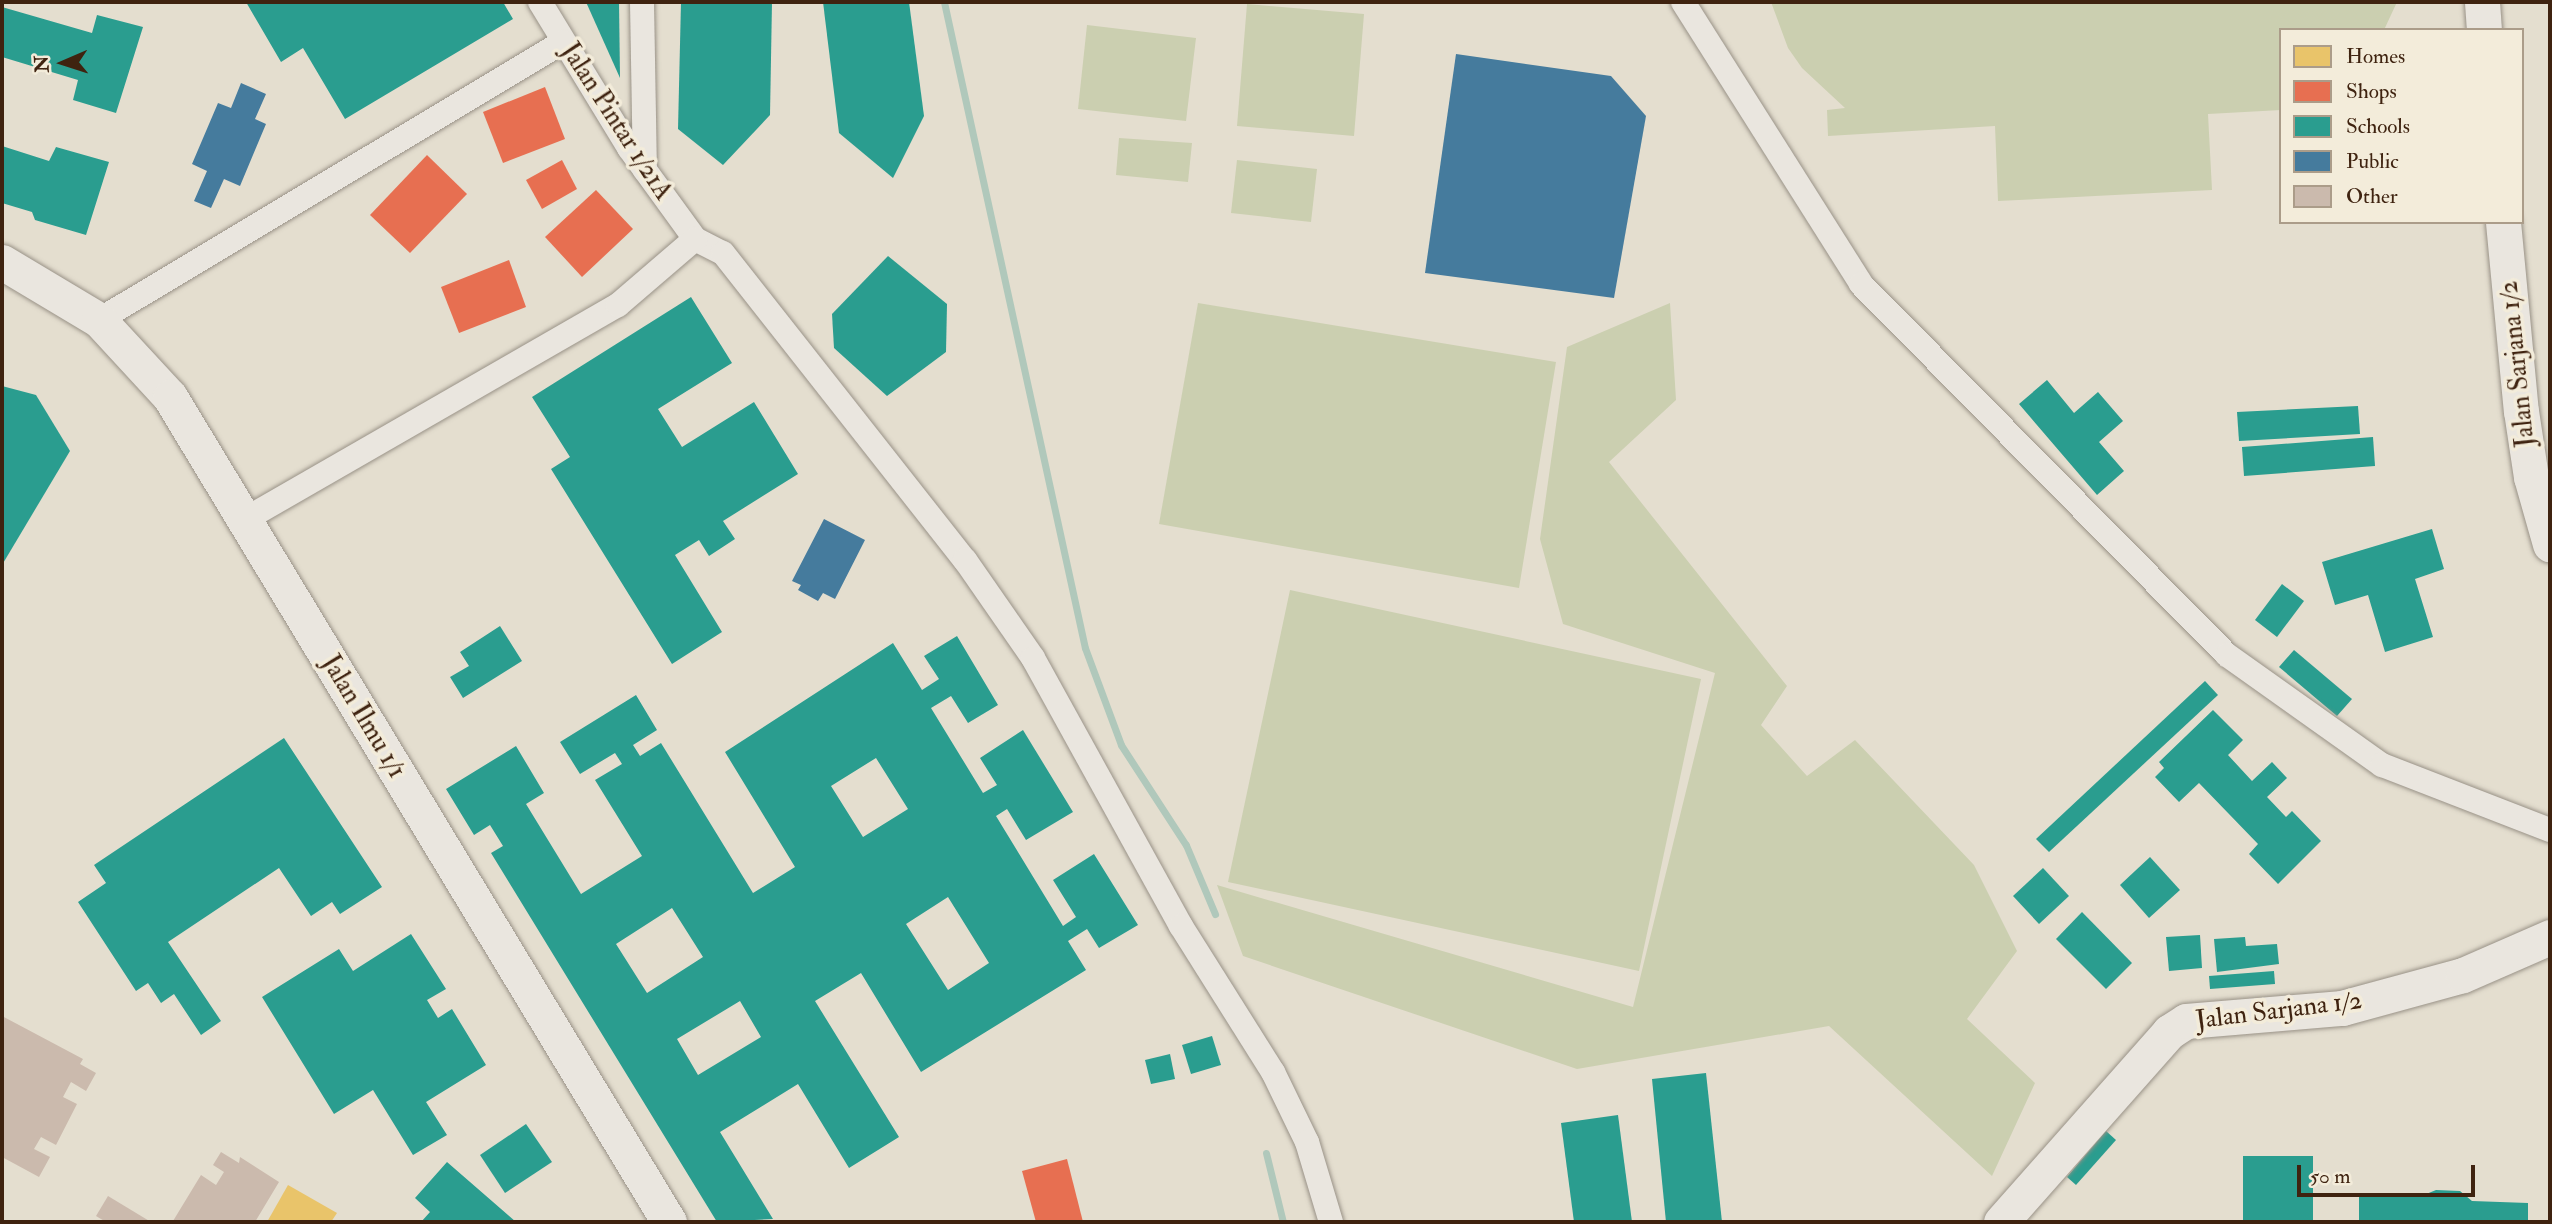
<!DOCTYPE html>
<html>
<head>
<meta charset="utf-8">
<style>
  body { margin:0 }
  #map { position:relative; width:2552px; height:1224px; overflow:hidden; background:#e4decf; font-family:"IM FELL Double Pica",serif }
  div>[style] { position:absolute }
  .green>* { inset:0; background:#cbcfb0 }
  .homes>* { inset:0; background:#e9c46a }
  .shops>* { inset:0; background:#e76f51 }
  .schools>* { inset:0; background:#2a9d8f }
  .public>* { inset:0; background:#457b9d }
  .stream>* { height:7px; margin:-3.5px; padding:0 3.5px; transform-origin:3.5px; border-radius:3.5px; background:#b0c8bb }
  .building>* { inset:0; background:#cbbaad }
  .roads { filter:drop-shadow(0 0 2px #999287) drop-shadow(0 0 2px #999287) }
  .street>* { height:24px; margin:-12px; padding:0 12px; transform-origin:12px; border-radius:12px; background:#eae6df }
  .secondary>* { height:35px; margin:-17.5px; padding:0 17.5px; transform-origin:17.5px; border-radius:17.5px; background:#eae6df }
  span { translate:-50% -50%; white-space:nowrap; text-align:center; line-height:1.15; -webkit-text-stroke:7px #f3ecda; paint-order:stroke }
  .street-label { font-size:26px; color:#3f2310 }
  .frame { position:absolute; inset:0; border:4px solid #3f2310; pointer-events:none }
  .legend { position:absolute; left:2279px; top:28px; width:245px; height:196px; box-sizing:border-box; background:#f3ecda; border:2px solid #ab9c89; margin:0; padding:9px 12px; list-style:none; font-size:21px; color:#3f2310 }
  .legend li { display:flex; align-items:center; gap:14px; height:35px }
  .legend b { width:35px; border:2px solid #ab9c89 }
  .north { position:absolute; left:28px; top:28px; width:70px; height:70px; -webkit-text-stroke:5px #f3ecda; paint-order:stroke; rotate:267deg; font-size:19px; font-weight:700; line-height:28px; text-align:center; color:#3f2310 }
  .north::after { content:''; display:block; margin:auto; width:24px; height:32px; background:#3f2310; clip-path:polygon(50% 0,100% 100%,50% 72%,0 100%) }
  .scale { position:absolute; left:2297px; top:1165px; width:178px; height:32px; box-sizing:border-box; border:4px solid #3f2310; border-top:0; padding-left:9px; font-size:21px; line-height:24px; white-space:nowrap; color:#3f2310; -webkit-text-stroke:5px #f3ecda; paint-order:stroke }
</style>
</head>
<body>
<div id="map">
  <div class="green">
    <div style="clip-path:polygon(1771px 2px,2397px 2px,2384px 30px,2281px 30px,2281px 110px,2208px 114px,2212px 190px,1998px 201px,1995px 126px,1828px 136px,1827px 110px,1845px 108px,1802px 68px,1788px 48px)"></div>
    <div style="clip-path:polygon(1247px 4px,1364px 14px,1354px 136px,1237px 126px)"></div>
    <div style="clip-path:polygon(1087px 25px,1196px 38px,1186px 121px,1078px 109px)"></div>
    <div style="clip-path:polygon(1119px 138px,1192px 143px,1188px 182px,1116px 175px)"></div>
    <div style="clip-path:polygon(1237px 160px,1317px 169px,1311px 222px,1231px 213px)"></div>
    <div style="clip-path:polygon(1198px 303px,1556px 362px,1519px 588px,1159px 524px)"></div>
    <div style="clip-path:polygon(1670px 303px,1676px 400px,1609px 462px,1787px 686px,1761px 725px,1807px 776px,1855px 740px,1974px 865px,2017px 951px,1967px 1019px,2035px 1083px,1992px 1176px,1829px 1026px,1577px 1069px,1243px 956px,1217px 885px,1633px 1007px,1715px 673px,1563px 624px,1540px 539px,1567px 347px)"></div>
    <div style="clip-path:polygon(1290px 590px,1701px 679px,1639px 971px,1228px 882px)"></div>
  </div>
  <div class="homes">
    <div style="clip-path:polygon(288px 1185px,337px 1213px,331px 1222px,267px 1222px)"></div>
  </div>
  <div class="shops">
    <div style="clip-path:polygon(545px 87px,565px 139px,503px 163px,483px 112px)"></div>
    <div style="clip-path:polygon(427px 155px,467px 194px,410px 253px,370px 215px)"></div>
    <div style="clip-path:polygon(562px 160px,577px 189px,542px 209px,526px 180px)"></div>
    <div style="clip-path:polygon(596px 190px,633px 229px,582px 277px,545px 237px)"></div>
    <div style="clip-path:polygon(509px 260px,526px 307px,459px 333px,441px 287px)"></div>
    <div style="clip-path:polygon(1067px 1159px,1083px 1222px,1036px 1222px,1022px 1171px)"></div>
  </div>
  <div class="schools">
    <div style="clip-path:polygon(246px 2px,503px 2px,513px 19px,345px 119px,303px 48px,281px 62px)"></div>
    <div style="clip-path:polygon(586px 2px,619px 2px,620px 78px)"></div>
    <div style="clip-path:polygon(681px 2px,772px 2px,770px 115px,723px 165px,678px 129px)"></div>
    <div style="clip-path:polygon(823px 2px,909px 2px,924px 116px,893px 178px,839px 133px)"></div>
    <div style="clip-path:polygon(2px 7px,92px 33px,97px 15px,143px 27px,116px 113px,73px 100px,78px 80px,2px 57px)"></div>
    <div style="clip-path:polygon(2px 146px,49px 161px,56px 147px,109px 162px,86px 235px,35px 220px,32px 212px,2px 203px)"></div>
    <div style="clip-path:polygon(888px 256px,947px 304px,946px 352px,887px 396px,834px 348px,832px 314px)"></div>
    <div style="clip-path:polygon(691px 297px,732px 363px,658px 409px,682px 447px,754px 402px,798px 474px,723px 521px,735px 539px,709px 556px,699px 540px,675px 555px,722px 632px,672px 664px,551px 469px,570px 457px,532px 397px)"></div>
    <div style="clip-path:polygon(2047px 380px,2074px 413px,2098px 392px,2123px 421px,2099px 442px,2124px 471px,2097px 495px,2019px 404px)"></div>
    <div style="clip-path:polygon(2px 386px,36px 395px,70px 451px,2px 565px)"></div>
    <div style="clip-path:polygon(2358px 406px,2360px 434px,2239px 441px,2237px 412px)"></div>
    <div style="clip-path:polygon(2373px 437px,2375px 466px,2244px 476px,2242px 447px)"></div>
    <div style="clip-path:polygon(2432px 529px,2444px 569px,2415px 579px,2433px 637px,2385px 652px,2368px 595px,2335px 605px,2322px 562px)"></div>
    <div style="clip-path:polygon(2282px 584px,2304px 601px,2277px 637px,2255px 620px)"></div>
    <div style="clip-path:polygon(500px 626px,522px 661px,463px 698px,450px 677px,469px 666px,460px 652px)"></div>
    <div style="clip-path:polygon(evenodd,957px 636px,998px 705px,968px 723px,951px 696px,931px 708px,983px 793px,997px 785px,980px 758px,1023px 730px,1073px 812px,1026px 840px,1007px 809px,996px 816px,1063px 926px,1076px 917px,1053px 880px,1094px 854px,1138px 925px,1099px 948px,1087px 929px,1068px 941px,1086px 970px,921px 1072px,861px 973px,815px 1001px,899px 1137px,849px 1168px,798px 1084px,720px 1132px,773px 1219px,717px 1222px,491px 853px,503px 846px,490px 825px,474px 835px,446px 789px,516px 746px,544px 793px,526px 804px,581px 894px,642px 856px,595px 780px,622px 764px,615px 753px,580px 774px,560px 742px,636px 695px,657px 730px,633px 745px,640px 756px,661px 743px,753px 893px,795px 867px,725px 752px,893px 643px,922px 690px,939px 679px,924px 656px,957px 636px,876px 758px,908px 809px,863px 837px,831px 786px,876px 758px,957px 636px,948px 897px,989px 963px,948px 990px,906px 924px,948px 897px,957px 636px,672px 908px,703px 957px,647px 993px,616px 944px,672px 908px,957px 636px,740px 1001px,761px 1037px,698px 1075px,677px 1039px,740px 1001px)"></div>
    <div style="clip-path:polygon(2294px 650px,2352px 699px,2337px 716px,2279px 667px)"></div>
    <div style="clip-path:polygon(2205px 681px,2218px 695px,2049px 852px,2036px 839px)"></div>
    <div style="clip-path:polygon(2213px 710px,2243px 740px,2228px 755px,2252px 781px,2272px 762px,2287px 778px,2267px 797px,2286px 817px,2292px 811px,2321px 841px,2278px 884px,2249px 854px,2258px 844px,2199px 783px,2179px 802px,2155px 777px,2164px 768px,2159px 762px)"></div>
    <div style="clip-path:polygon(284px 738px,382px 887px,340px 914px,332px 902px,311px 916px,279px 868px,168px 942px,221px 1021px,201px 1035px,174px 994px,161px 1003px,148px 983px,136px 991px,78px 902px,106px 883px,94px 865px)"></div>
    <div style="clip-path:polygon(2150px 857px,2180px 890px,2149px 918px,2120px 885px)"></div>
    <div style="clip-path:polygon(2043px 868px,2069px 896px,2039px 924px,2013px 896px)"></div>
    <div style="clip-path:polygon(2082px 912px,2132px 963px,2106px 989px,2056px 939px)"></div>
    <div style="clip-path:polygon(411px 934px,446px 989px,427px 1000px,438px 1018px,452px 1009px,486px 1065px,426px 1102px,447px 1135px,413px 1155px,373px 1090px,334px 1114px,262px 997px,339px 949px,353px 971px)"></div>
    <div style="clip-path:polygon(2200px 935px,2202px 968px,2169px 971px,2166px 937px)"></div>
    <div style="clip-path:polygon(2245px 937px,2246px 946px,2277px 944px,2279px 964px,2217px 972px,2214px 939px)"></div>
    <div style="clip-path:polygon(2274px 971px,2275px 984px,2210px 989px,2209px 976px)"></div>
    <div style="clip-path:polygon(1212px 1036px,1221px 1065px,1191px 1074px,1182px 1045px)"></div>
    <div style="clip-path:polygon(1170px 1054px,1175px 1079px,1151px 1084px,1145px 1060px)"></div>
    <div style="clip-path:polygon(1706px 1073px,1722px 1222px,1666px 1222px,1652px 1079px)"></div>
    <div style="clip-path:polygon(1618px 1115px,1632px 1222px,1574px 1222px,1561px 1123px)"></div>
    <div style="clip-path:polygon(526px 1124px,552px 1162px,505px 1193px,480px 1155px)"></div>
    <div style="clip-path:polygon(2106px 1131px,2116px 1140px,2076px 1185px,2067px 1177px)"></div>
    <div style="clip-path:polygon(2243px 1156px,2313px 1156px,2313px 1222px,2243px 1222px)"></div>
    <div style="clip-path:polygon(447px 1162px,516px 1222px,421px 1222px,430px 1212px,415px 1198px)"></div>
    <div style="clip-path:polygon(2436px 1190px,2460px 1191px,2472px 1201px,2528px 1203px,2528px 1222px,2359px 1222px,2359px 1196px,2419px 1197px)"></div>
  </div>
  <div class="public">
    <div style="clip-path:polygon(1456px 54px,1611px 76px,1646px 116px,1614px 298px,1425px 273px)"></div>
    <div style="clip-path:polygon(241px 83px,266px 94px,255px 119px,266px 124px,240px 186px,224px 179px,211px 208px,194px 201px,207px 171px,192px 164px,218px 103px,231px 108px)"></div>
    <div style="clip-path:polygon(824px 519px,865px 540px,835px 599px,823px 593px,818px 601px,798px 590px,801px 585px,792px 581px)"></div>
  </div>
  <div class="stream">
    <div style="left:944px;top:2px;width:661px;rotate:77.69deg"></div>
    <div style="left:1085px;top:648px;width:103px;rotate:69.6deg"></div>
    <div style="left:1121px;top:745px;width:119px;rotate:57deg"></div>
    <div style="left:1186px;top:845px;width:75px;rotate:67.2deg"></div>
    <div style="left:1266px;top:1153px;width:71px;rotate:76.2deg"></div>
  </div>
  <div class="building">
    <div style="clip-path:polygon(2px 1016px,83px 1059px,80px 1064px,96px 1073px,86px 1091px,71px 1082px,63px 1097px,77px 1104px,56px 1145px,41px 1137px,34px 1149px,50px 1157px,39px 1177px,2px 1157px)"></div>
    <div style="clip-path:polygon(221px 1152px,239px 1163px,240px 1157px,279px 1182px,255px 1222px,173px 1221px,201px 1175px,216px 1185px,224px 1172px,213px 1165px)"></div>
    <div style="clip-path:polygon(108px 1196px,151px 1222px,106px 1222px,96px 1216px)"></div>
  </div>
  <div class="roads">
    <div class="street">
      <div style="left:540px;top:2px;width:171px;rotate:58.6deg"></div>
      <div style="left:629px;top:148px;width:112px;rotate:54deg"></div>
      <div style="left:695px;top:239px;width:31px;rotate:27deg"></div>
      <div style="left:723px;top:253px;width:391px;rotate:51.8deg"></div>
      <div style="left:965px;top:560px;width:119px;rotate:55.2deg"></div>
      <div style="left:1033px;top:658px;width:306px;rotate:61.1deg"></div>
      <div style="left:1181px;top:926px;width:173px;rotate:57.8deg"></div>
      <div style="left:1273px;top:1072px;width:78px;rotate:64.1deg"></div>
      <div style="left:1307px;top:1142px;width:84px;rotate:73.3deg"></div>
      <div style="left:642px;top:2px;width:168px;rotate:89deg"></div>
      <div style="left:1683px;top:2px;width:333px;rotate:57.7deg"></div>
      <div style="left:1861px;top:284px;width:521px;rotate:45.39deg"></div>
      <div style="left:2227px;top:655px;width:190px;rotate:35.4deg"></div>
      <div style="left:2382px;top:765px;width:180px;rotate:21.2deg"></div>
      <div style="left:99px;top:320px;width:541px;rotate:-30.93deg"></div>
      <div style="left:244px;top:520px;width:431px;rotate:-29.9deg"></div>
      <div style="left:618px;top:305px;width:101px;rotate:-40.6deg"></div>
    </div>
    <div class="secondary">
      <div style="left:2482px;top:2px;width:28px;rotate:86deg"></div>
      <div style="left:2503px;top:222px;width:190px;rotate:84.6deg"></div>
      <div style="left:2521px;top:411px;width:67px;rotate:81.4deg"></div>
      <div style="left:2531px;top:477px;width:70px;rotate:74.2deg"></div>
      <div style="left:2px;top:262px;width:113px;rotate:30.9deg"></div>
      <div style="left:99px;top:320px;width:105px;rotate:47.3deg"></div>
      <div style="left:170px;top:397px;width:964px;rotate:58.83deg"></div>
      <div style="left:2001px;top:1222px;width:254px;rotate:-48.5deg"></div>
      <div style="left:2169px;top:1032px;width:20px;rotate:-33deg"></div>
      <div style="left:2186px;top:1021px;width:157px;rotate:-4.8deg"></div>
      <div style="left:2342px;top:1008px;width:125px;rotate:-15.3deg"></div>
      <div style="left:2463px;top:975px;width:95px;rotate:-23.6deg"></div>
    </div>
  </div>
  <div class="street-label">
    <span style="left:616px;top:122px;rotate:57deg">Jalan Pintar 1/21A</span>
    <span style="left:2518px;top:364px;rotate:-96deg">Jalan Sarjana 1/2</span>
    <span style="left:363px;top:717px;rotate:59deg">Jalan Ilmu 1/1</span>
    <span style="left:2279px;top:1011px;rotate:-7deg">Jalan Sarjana 1/2</span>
  </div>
  <div class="frame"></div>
  <ul class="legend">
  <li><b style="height:19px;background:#e9c46a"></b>Homes</li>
  <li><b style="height:19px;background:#e76f51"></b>Shops</li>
  <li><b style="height:19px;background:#2a9d8f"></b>Schools</li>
  <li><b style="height:19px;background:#457b9d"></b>Public</li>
  <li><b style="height:19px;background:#cbbaad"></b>Other</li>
  </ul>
  <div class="north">N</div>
  <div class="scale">50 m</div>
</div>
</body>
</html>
